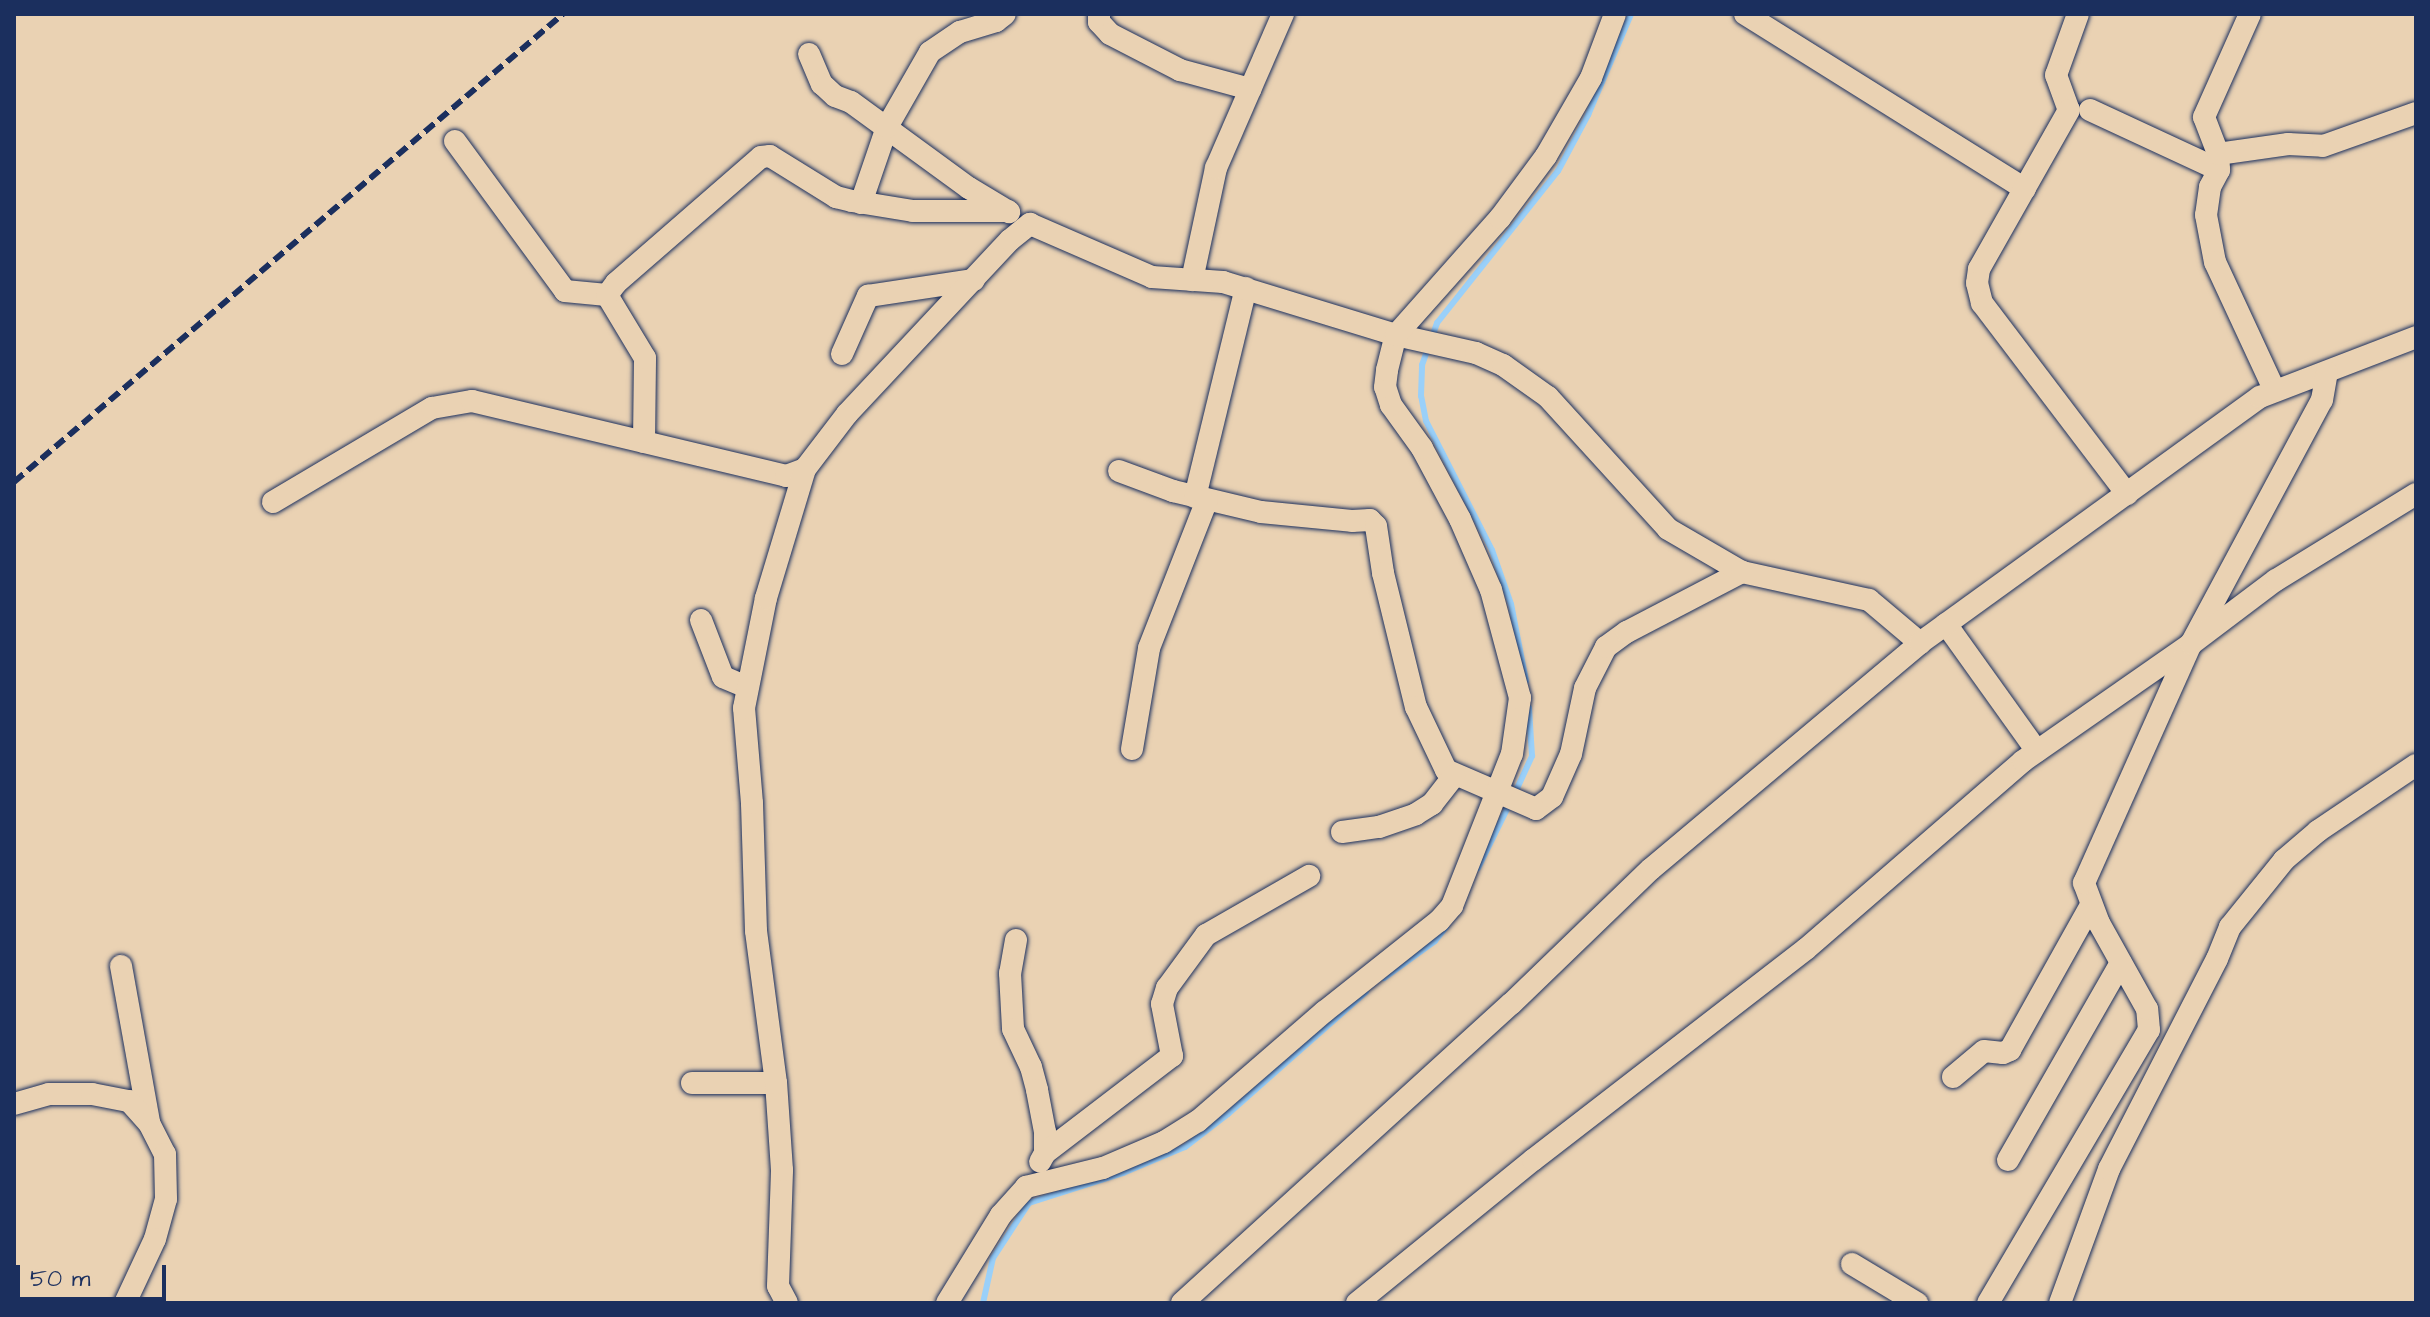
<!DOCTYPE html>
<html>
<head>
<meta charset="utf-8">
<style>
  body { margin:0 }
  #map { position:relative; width:2430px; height:1317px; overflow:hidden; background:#ead2b3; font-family:"Architects Daughter",sans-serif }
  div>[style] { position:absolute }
  .stream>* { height:6px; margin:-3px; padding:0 3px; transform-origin:3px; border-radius:3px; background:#9ad0f9 }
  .roads { filter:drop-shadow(0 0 2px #1b2f5e) drop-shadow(0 0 2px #1b2f5e) }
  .minor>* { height:22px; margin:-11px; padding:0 11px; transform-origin:11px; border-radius:11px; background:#ead2b3 }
  .rail>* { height:6px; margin-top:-3px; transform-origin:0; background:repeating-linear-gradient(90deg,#1b2f5e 0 12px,transparent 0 18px) }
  span { translate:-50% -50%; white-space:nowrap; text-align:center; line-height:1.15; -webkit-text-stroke:6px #ead2b3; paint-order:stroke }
  .frame { position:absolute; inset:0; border:16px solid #1b2f5e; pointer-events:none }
  .scale { position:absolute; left:16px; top:1265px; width:150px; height:36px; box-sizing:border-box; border:4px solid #1b2f5e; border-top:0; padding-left:10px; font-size:24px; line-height:28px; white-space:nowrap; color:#1b2f5e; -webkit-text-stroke:6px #ead2b3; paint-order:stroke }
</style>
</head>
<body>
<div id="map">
  <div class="stream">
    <div style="left:1526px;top:681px;width:78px;rotate:-101deg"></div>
    <div style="left:1511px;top:604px;width:57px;rotate:-109.4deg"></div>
    <div style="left:1492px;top:550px;width:145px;rotate:-117.1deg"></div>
    <div style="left:1426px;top:421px;width:25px;rotate:-101deg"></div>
    <div style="left:1421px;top:396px;width:31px;rotate:-88deg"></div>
    <div style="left:1422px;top:365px;width:45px;rotate:-70.3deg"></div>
    <div style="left:1437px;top:323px;width:194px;rotate:-51.5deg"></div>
    <div style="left:1558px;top:171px;width:64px;rotate:-61.8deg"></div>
    <div style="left:1588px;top:115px;width:110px;rotate:-66.9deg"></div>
    <div style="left:1515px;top:793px;width:41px;rotate:-65.3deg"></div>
    <div style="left:1532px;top:756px;width:48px;rotate:-93.6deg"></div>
    <div style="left:1478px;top:868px;width:72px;rotate:-63.8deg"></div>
    <div style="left:1384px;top:978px;width:63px;rotate:-36deg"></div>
    <div style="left:1435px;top:941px;width:18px;rotate:-52deg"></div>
    <div style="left:983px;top:1303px;width:46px;rotate:-77.5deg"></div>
    <div style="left:993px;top:1258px;width:66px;rotate:-56.8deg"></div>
    <div style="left:1029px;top:1203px;width:99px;rotate:-17.7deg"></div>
    <div style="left:1123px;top:1173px;width:67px;rotate:-22.8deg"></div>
    <div style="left:1185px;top:1147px;width:54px;rotate:-37.5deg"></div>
    <div style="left:1228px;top:1114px;width:184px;rotate:-41.5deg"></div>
  </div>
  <div class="roads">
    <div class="minor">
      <div style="left:1099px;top:14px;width:8px;rotate:90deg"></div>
      <div style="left:1099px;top:22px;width:16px;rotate:47deg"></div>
      <div style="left:1110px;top:34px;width:79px;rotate:27.2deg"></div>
      <div style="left:1180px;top:70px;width:73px;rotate:15.2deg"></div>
      <div style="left:1745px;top:14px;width:330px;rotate:32deg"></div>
      <div style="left:2078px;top:14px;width:65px;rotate:109.8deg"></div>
      <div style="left:2056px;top:75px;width:37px;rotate:70deg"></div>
      <div style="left:2069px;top:110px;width:183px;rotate:119.5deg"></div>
      <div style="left:1979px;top:269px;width:14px;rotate:98deg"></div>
      <div style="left:1977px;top:283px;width:21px;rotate:76deg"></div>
      <div style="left:1982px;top:303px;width:240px;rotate:52.8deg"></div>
      <div style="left:2250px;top:14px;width:113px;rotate:114.1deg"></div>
      <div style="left:2204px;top:117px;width:40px;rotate:69deg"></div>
      <div style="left:2218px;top:154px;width:16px;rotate:86deg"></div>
      <div style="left:2219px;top:170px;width:19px;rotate:118deg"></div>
      <div style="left:2210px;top:187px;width:28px;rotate:98deg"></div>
      <div style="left:2206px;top:215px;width:48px;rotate:79.2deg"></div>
      <div style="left:2215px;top:262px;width:142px;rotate:65.1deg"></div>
      <div style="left:809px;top:54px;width:33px;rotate:67deg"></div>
      <div style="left:822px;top:84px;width:18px;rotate:43deg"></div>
      <div style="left:835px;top:96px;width:17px;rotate:21deg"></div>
      <div style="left:851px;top:102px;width:146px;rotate:36.1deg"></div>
      <div style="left:969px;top:188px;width:47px;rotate:31deg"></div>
      <div style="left:2090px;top:110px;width:142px;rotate:24.9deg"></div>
      <div style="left:455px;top:141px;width:186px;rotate:53.7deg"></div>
      <div style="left:565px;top:291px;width:42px;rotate:5.4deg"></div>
      <div style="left:2218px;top:154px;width:71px;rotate:-8.1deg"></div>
      <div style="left:2288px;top:144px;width:35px;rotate:3deg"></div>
      <div style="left:2323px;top:146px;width:99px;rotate:-19.5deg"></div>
      <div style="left:861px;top:203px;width:80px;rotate:-71.1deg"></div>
      <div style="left:887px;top:127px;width:86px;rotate:-60.2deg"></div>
      <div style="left:930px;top:52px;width:36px;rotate:-34deg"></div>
      <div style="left:960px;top:32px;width:38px;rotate:-17deg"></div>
      <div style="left:996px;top:21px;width:11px;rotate:-38deg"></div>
      <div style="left:1192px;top:280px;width:115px;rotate:-77.9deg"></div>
      <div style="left:1216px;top:168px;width:168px;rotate:-66.5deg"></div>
      <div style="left:842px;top:354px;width:64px;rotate:-65.9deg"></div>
      <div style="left:868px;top:296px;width:107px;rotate:-8.6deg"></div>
      <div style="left:644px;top:442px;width:84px;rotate:-89.3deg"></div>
      <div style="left:645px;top:358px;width:74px;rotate:-121.1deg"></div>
      <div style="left:607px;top:295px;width:15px;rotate:-53deg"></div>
      <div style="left:616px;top:283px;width:192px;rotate:-41deg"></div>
      <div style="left:761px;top:157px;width:9px;rotate:-6deg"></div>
      <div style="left:770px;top:156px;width:78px;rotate:31.8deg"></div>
      <div style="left:836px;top:197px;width:16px;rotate:14deg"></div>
      <div style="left:852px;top:201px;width:62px;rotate:9.3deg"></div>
      <div style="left:913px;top:211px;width:95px"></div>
      <div style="left:1119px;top:471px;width:58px;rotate:20.3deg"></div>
      <div style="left:1173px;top:491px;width:90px;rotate:13.4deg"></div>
      <div style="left:1261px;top:512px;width:91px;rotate:5.6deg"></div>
      <div style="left:1352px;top:521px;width:18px;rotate:-3deg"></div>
      <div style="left:1370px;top:520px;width:8px;rotate:45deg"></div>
      <div style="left:1376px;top:526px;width:48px;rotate:81.5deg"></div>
      <div style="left:1383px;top:573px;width:138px;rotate:76.2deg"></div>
      <div style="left:1416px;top:707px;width:70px;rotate:64.5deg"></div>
      <div style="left:1446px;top:770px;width:98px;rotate:23.4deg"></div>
      <div style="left:1536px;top:809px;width:20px;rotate:-37deg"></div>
      <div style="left:1552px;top:797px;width:47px;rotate:-66.2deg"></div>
      <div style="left:1571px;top:754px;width:67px;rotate:-78deg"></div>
      <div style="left:1585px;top:688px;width:46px;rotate:-62.9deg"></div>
      <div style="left:1606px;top:647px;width:26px;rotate:-36deg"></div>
      <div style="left:1627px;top:632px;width:130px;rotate:-27.6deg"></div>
      <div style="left:1195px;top:497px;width:215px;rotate:-76.3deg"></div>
      <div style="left:273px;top:502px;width:185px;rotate:-30.6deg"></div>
      <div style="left:432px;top:408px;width:41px;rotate:-9.9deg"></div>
      <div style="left:472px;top:401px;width:323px;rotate:13.4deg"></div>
      <div style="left:786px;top:476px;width:20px;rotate:-20deg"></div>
      <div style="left:805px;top:469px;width:69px;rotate:-52.6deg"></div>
      <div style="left:847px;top:414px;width:238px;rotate:-46.9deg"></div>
      <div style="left:1010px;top:240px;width:26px;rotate:-39deg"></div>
      <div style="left:1030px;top:224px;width:133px;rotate:23.5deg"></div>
      <div style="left:1152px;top:277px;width:71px;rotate:4deg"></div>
      <div style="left:1223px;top:282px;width:181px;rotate:17deg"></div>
      <div style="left:1396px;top:335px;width:82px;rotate:12.7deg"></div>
      <div style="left:1476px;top:353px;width:30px;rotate:24deg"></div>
      <div style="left:1503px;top:365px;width:55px;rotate:35.4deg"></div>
      <div style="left:1548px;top:397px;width:178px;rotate:47.7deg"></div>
      <div style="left:1668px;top:529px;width:86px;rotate:30.2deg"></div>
      <div style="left:1742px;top:572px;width:130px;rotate:12.4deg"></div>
      <div style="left:1869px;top:600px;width:67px;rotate:40.1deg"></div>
      <div style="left:701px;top:620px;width:61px;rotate:68.9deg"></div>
      <div style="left:723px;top:677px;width:26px;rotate:23deg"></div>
      <div style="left:1946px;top:624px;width:156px;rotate:54.4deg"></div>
      <div style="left:1132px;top:749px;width:102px;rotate:-80.4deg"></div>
      <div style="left:1149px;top:648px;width:159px;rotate:-68.6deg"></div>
      <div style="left:1342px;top:832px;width:37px;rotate:-8deg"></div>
      <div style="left:1379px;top:827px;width:39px;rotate:-19deg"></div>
      <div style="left:1416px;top:814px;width:19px;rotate:-32deg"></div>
      <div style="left:1432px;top:804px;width:36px;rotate:-52deg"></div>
      <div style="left:1016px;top:940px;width:34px;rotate:100deg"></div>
      <div style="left:1010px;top:973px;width:56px;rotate:86.9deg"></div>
      <div style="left:1013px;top:1029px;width:42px;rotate:64.7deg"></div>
      <div style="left:1031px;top:1067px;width:24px;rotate:75deg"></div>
      <div style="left:1037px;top:1090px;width:43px;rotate:79.2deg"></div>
      <div style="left:1045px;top:1132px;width:21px;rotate:90deg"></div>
      <div style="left:1045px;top:1153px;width:10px;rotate:119deg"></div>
      <div style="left:121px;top:966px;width:158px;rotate:79.8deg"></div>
      <div style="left:1953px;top:1077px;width:40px;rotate:-40deg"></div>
      <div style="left:1984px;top:1051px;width:19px;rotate:6deg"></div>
      <div style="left:2003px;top:1053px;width:8px;rotate:-23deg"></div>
      <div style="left:2010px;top:1050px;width:166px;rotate:-60.8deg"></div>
      <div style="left:692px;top:1083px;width:84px"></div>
      <div style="left:14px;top:1104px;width:36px;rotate:-16deg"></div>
      <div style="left:49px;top:1094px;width:43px"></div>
      <div style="left:92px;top:1094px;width:38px;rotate:11deg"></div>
      <div style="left:129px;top:1101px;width:30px;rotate:48deg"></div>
      <div style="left:149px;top:1123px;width:35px;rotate:63deg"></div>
      <div style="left:165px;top:1154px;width:45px;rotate:88.7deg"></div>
      <div style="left:166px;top:1199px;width:41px;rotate:105.4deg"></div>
      <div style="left:155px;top:1239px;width:71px;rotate:115.1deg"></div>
      <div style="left:1045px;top:1153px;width:160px;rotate:-37.4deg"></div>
      <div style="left:1172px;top:1056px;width:53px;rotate:-100.9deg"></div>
      <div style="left:1162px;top:1004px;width:17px;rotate:-73deg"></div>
      <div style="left:1167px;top:988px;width:66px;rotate:-53.7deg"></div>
      <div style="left:1206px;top:935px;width:119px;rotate:-29.8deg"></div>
      <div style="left:2008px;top:1160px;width:227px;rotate:-60.2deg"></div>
      <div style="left:1852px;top:1264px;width:76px;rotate:31deg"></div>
      <div style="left:787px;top:1303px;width:19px;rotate:-118deg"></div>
      <div style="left:778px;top:1286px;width:116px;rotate:-88deg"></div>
      <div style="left:782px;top:1170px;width:87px;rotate:-93.9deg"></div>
      <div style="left:776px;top:1083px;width:153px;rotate:-97.5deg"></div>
      <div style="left:756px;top:931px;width:128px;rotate:-91.8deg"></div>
      <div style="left:752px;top:803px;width:95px;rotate:-94.8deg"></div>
      <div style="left:744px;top:708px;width:112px;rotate:-78.7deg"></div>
      <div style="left:766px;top:598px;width:135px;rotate:-73.2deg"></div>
      <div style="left:947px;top:1303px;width:103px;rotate:-58.5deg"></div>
      <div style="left:1001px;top:1215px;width:38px;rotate:-48deg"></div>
      <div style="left:1026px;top:1187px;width:79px;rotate:-13.9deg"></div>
      <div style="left:1103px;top:1168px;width:66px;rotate:-23.1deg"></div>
      <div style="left:1164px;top:1142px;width:40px;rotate:-32deg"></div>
      <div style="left:1198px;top:1121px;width:167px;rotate:-40.9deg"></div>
      <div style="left:1324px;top:1012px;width:147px;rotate:-38.4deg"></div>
      <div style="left:1439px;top:921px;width:20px;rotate:-49deg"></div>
      <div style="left:1452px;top:906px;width:163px;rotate:-68.5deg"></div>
      <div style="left:1512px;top:754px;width:57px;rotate:-81.9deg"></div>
      <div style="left:1520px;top:698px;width:112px;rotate:-105deg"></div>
      <div style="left:1491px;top:590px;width:77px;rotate:-113.6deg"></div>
      <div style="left:1460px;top:519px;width:81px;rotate:-118.2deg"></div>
      <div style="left:1422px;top:448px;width:53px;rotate:-125.8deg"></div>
      <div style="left:1391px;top:405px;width:19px;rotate:-108deg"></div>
      <div style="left:1385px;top:387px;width:17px;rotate:-83deg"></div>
      <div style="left:1387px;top:370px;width:36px;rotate:-76deg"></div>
      <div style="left:1396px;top:335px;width:157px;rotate:-48.4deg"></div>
      <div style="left:1500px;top:218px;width:77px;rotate:-53.4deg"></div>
      <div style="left:1546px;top:156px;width:90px;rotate:-60deg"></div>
      <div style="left:1591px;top:78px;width:68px;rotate:-69.4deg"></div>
      <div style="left:1182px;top:1303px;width:445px;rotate:-42.3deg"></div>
      <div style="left:1511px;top:1004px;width:194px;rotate:-44deg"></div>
      <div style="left:1651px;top:869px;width:351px;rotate:-40deg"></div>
      <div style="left:1920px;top:643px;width:420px;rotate:-35.9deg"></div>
      <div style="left:2260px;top:397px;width:167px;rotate:-21deg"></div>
      <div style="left:1357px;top:1303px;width:227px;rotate:-39.1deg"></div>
      <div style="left:1533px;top:1160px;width:345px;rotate:-37.7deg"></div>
      <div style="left:1806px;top:949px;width:287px;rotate:-40.9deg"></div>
      <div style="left:2023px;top:761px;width:205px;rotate:-34.9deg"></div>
      <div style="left:2191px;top:644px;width:277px;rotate:-61.8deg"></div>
      <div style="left:2322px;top:400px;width:28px;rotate:-80deg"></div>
      <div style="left:1988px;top:1303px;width:317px;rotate:-59.5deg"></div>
      <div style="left:2149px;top:1030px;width:21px;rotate:-95deg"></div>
      <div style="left:2147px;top:1009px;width:98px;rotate:-119.2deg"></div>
      <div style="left:2099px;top:923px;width:43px;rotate:-110.6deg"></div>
      <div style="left:2084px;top:883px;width:262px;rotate:-65.9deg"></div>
      <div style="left:2191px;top:644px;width:106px;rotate:-37deg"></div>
      <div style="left:2276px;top:580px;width:164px;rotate:-31.6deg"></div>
      <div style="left:2060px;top:1303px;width:143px;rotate:-69.9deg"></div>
      <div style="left:2109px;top:1169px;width:236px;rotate:-62.8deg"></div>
      <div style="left:2217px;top:959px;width:35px;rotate:-68deg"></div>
      <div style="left:2230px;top:927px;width:86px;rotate:-51.1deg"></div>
      <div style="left:2284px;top:860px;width:45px;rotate:-40.5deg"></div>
      <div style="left:2318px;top:831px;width:118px;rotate:-34deg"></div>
    </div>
  </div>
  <div class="rail">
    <div style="left:14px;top:482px;width:721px;rotate:-40.45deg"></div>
  </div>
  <div class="frame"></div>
  <div class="scale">50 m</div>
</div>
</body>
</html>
